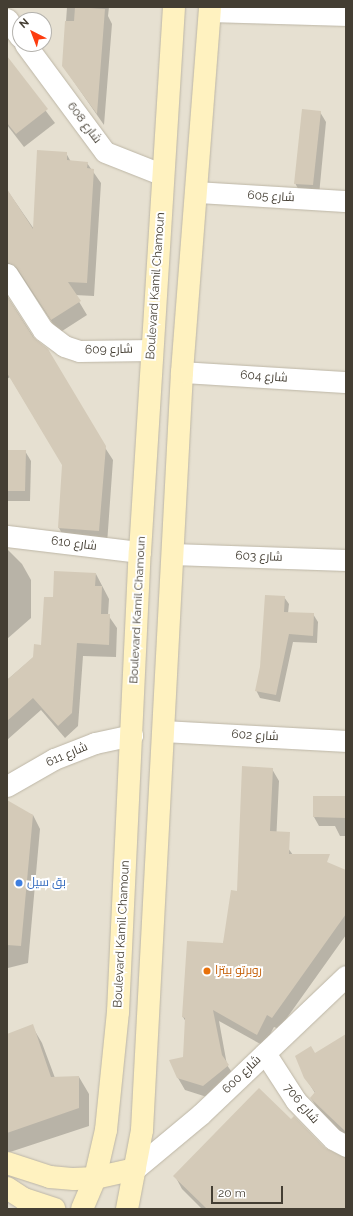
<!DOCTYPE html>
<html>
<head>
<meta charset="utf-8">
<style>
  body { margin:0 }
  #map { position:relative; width:353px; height:1216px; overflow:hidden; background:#f2eee3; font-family:Raleway,Cairo,sans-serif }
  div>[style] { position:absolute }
  .residential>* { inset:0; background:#e6e0d1 }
  .shadow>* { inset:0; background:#0003 }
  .building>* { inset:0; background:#d4cab8 }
  .roads { filter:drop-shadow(0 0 1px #bdb6a6) drop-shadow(0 0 1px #bdb6a6) }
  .minor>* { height:21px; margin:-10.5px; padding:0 10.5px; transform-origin:10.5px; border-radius:10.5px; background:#fff }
  .secondary>* { height:22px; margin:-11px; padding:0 11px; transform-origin:11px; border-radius:11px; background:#fff2c0 }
  .dots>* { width:11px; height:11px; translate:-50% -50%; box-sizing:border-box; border:2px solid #fff; border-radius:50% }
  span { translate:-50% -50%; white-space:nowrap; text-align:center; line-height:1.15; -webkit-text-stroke:4px #fff; paint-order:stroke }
  .street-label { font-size:12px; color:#443e33 }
  .shop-label { font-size:12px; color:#366cbe }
  .left { translate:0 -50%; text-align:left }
  .food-label { font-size:12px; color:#c56008 }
  .frame { position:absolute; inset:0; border:8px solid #443e33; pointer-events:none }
  .north { position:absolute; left:12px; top:12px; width:40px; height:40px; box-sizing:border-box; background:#fff; border:1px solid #b4b2ad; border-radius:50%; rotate:318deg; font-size:11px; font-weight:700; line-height:16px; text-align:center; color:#443e33 }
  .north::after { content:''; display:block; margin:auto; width:14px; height:18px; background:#fd3c0f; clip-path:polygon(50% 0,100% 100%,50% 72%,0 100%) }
  .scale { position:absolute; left:211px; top:1186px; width:72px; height:18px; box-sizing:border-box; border:2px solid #443e33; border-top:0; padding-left:5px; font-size:12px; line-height:14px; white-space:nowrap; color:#443e33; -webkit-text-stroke:3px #fff; paint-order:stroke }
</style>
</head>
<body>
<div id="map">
  <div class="residential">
    <div style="clip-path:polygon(evenodd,7px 7px,346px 7px,346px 1209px,7px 1209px,7px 7px,20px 20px,44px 20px,44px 44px,20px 44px,20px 20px)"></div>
  </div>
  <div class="shadow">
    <div style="clip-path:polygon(67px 7px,109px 7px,108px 16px,112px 24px,104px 125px,63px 66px)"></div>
    <div style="clip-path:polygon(7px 60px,55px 123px,24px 147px,7px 125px)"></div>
    <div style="clip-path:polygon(320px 112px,326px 122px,319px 195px,301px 194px,295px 183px)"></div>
    <div style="clip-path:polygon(66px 153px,71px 162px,87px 163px,101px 183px,94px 296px,75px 295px,87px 315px,59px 333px,21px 276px,8px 277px,7px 279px,7px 190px,34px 229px)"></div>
    <div style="clip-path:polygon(7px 296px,113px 460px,107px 544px,66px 541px,59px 528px,63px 465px,10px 377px,7px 379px)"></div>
    <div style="clip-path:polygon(7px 451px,25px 451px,31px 461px,30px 501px,7px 501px)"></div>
    <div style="clip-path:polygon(7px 549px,22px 564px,31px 580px,31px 618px,7px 639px)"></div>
    <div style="clip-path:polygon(96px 574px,109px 599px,108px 615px,117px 628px,116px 657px,83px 656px,78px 726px,65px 738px,41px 710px,7px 740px,7px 680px,34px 657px,42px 646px,54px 598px)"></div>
    <div style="clip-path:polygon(284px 597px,289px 604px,288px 613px,313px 614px,318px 622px,317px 643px,293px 642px,280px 702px,260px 698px,256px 690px)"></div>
    <div style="clip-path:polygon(272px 769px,279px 781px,276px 843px,288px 848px,293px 855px,346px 871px,346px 935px,279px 1029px,274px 1027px,264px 1046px,219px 1021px,227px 1065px,235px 1077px,210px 1098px,185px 1090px,178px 1078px,184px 1058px,186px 1022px,183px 1017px,223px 944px)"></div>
    <div style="clip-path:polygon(314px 797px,346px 797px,346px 836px,340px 836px,335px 826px,319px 826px,314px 817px)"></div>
    <div style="clip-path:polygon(7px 807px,33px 815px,40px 829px,28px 963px,8px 968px)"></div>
    <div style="clip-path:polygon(32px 1026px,42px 1043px,55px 1078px,79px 1077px,89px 1094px,89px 1126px,7px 1153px,7px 1035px)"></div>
    <div style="clip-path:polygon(346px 1044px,346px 1139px,318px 1110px,311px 1098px,315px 1093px,305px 1077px,314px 1055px)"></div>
    <div style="clip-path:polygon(291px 1120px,327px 1150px,340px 1158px,346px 1157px,346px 1209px,202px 1209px,182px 1189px,175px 1176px)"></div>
  </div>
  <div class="building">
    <div style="clip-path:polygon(75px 7px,105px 9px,97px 114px,62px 66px,65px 21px,74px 21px)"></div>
    <div style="clip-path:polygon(7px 56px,48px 109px,16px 134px,7px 123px)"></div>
    <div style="clip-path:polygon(302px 109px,321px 111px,313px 185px,294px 184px)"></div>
    <div style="clip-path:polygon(37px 150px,67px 152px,67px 160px,88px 162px,87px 168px,94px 169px,87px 283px,68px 282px,81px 301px,51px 320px,17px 268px,7px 262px,7px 189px,33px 229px)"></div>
    <div style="clip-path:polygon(7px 296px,33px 337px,48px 349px,106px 446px,99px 531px,58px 528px,62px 465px,7px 373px)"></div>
    <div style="clip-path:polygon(7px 450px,26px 450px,25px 491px,7px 491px)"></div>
    <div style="clip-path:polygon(54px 571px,96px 573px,95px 586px,102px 586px,101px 614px,110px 614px,109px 645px,77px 643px,72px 713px,58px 726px,33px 698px,7px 721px,7px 680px,33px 657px,34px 644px,41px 645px,44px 597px,53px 597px)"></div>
    <div style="clip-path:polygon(265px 595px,285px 596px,284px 612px,314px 613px,313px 636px,289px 634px,276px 695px,255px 691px,260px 667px)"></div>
    <div style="clip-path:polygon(242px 766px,273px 768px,270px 831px,290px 832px,289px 854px,330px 854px,327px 862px,346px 870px,346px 914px,272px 1018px,267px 1015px,257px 1035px,213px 1010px,222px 1055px,229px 1065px,203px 1086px,177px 1078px,169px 1060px,183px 1057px,185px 1018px,182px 1017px,187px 941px,223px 943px,231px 890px,237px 891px)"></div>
    <div style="clip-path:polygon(313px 796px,346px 796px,346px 818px,313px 817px)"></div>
    <div style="clip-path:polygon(7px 800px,33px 815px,21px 946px,7px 945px)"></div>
    <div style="clip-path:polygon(33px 1024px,51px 1077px,79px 1076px,79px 1108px,7px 1133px,7px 1034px)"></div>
    <div style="clip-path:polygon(346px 1034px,346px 1132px,310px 1098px,315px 1092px,304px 1078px,295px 1056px,311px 1046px,315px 1053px)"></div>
    <div style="clip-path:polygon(259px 1088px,291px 1119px,294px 1116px,325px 1148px,346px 1158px,346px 1209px,207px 1209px,173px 1176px)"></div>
  </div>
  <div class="roads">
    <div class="minor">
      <div style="left:210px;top:11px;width:136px;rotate:1.7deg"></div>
      <div style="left:7px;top:19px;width:22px;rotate:54deg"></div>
      <div style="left:25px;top:44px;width:134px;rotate:53.5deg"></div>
      <div style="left:105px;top:152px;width:62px;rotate:21.6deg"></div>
      <div style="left:197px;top:192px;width:149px;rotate:3.5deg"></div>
      <div style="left:7px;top:274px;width:67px;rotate:57.3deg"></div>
      <div style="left:43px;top:330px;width:26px;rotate:37deg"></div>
      <div style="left:64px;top:346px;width:16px;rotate:18deg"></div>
      <div style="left:79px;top:351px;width:73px;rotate:-0.8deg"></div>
      <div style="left:182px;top:372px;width:164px;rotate:3.5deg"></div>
      <div style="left:7px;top:536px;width:134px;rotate:6.9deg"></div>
      <div style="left:172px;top:554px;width:174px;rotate:2deg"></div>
      <div style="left:164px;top:731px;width:182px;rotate:3.1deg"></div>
      <div style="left:7px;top:786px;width:54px;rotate:-29.9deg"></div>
      <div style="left:54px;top:759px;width:44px;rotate:-21.3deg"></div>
      <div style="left:95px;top:743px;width:38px;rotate:-12deg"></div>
      <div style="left:265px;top:1053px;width:57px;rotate:57.1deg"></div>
      <div style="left:296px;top:1101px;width:53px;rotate:45.8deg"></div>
      <div style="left:333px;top:1139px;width:15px;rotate:28deg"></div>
      <div style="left:135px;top:1169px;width:86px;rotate:-39.8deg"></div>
      <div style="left:201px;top:1114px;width:200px;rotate:-43.6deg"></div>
    </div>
    <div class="secondary">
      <div style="left:7px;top:1163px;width:45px;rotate:18deg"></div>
      <div style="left:50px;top:1177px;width:24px;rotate:5deg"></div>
      <div style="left:74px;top:1179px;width:21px;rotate:-3deg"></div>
      <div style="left:95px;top:1178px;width:41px;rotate:-12.7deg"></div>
      <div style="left:7px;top:1188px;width:20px;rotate:33deg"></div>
      <div style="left:24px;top:1199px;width:32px;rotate:18deg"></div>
      <div style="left:82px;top:1209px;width:34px;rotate:-67deg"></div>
      <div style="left:95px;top:1178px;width:49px;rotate:-77.1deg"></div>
      <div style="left:106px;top:1130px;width:119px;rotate:-84.2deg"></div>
      <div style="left:118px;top:1012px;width:461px;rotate:-87.3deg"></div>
      <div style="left:140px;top:552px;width:546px;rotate:-86.43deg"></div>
      <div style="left:127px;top:1209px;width:80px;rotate:-79.2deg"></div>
      <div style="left:142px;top:1130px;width:759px;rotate:-86.98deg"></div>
      <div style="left:182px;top:372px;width:366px;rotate:-85.6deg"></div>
    </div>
  </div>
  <div class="dots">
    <div style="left:19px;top:883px;background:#3f7fe0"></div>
    <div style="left:207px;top:971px;background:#e8710a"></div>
  </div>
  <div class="street-label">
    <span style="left:84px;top:123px;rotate:53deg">شارع 608</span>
    <span style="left:271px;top:197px;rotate:3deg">شارع 605</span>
    <span style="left:156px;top:286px;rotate:-86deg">Boulevard Kamil Chamoun</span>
    <span style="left:109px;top:350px;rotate:-1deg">شارع 609</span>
    <span style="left:264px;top:377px;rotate:4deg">شارع 604</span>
    <span style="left:74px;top:544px;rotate:7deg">شارع 610</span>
    <span style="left:259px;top:557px;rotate:2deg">شارع 603</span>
    <span style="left:138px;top:610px;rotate:-87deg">Boulevard Kamil Chamoun</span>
    <span style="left:255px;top:736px;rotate:3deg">شارع 602</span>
    <span style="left:67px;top:755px;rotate:-23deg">شارع 611</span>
    <span style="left:122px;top:934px;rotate:-87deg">Boulevard Kamil Chamoun</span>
    <span style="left:242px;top:1075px;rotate:-44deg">شارع 600</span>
    <span style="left:301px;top:1104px;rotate:50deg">شارع 706</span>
  </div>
  <div class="shop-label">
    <span class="left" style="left:27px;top:883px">بق سيل</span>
  </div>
  <div class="food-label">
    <span class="left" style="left:215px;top:971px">روبرتو بيتزا</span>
  </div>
  <div class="frame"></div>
  <div class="north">N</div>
  <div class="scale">20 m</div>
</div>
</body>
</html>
